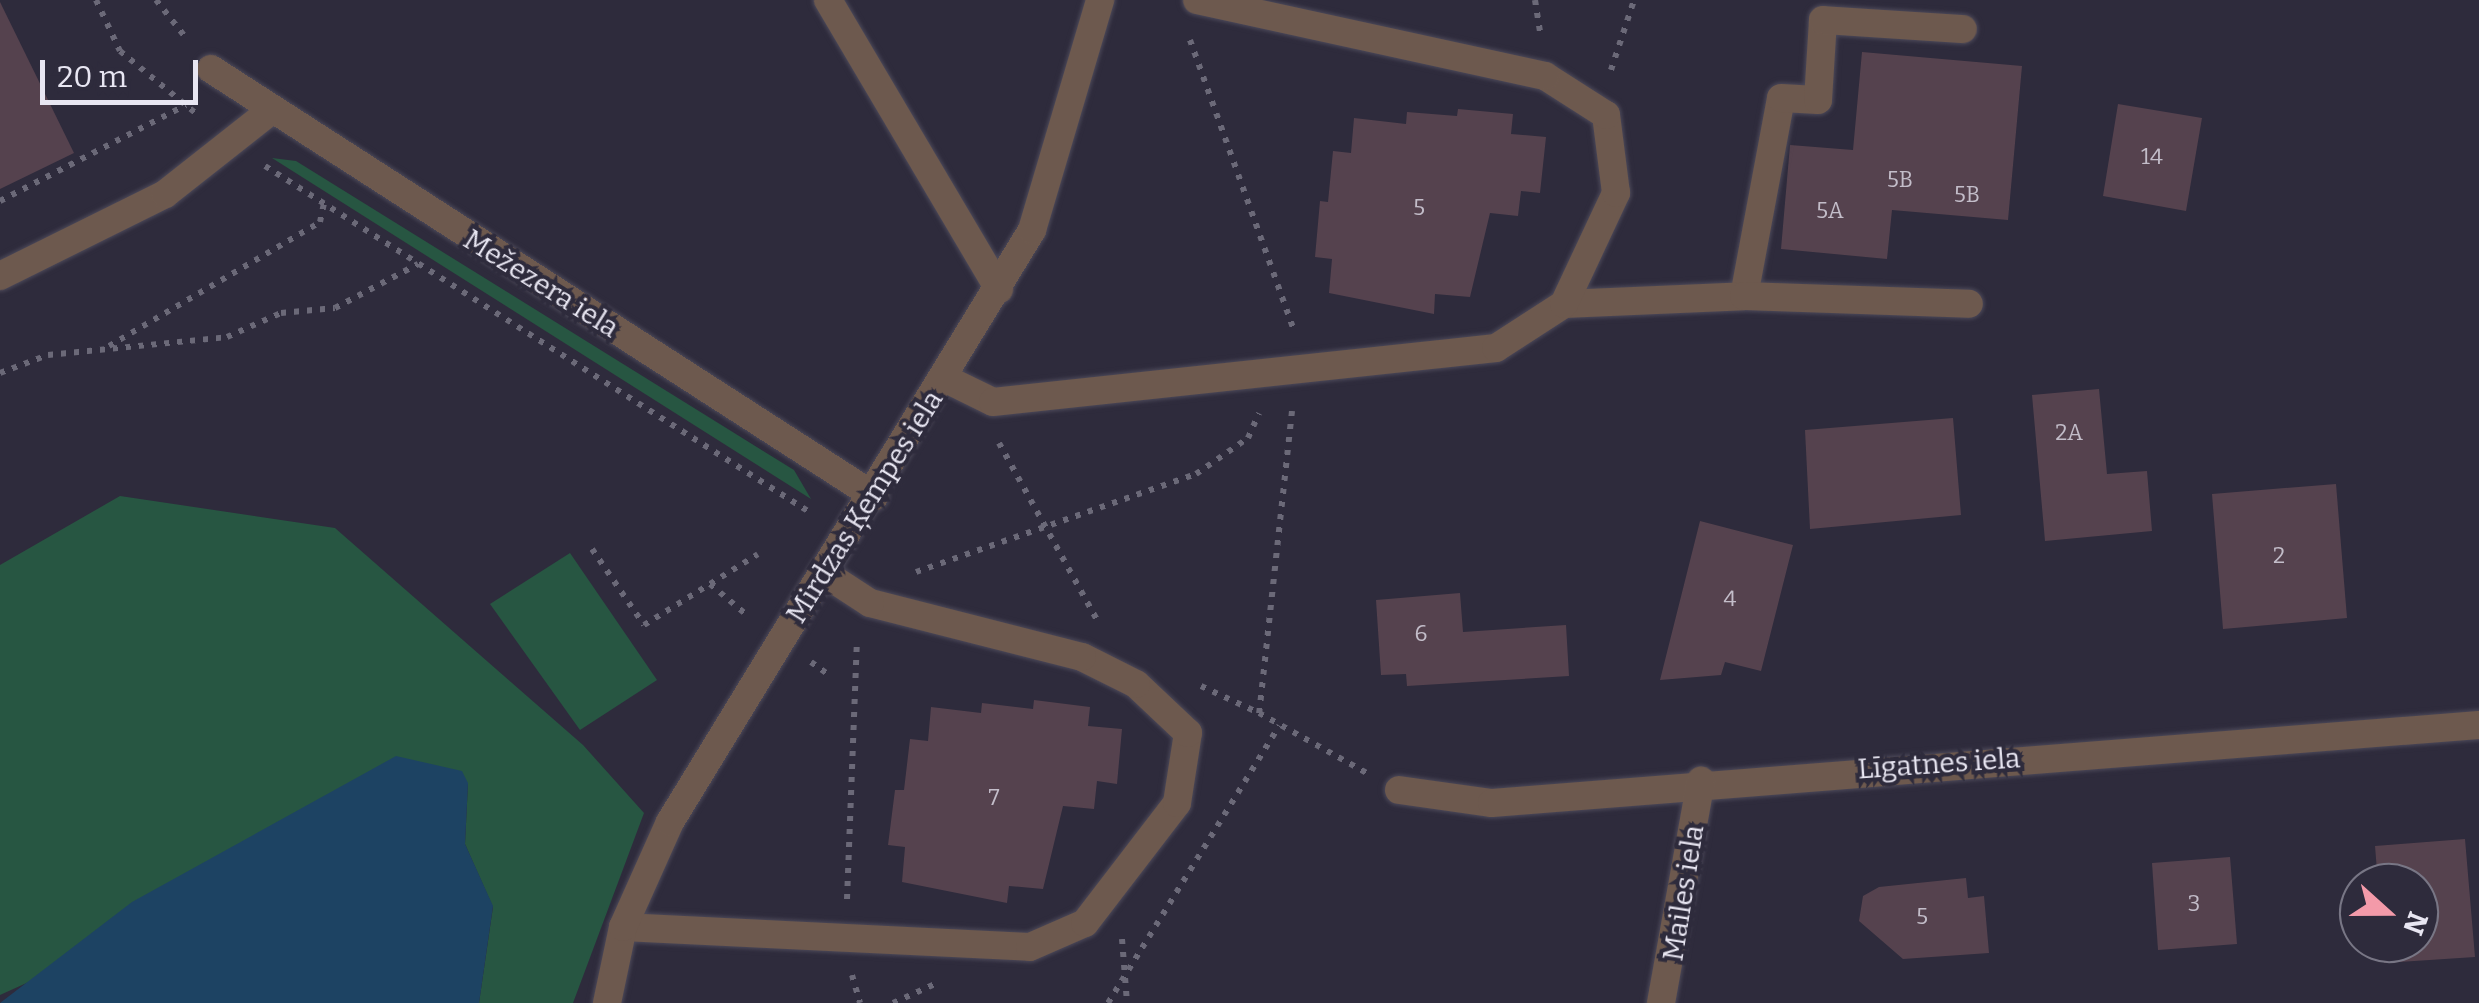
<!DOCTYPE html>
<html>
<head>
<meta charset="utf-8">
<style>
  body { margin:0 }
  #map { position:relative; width:2479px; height:1003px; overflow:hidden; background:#2e2b3c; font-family:Bitter,serif }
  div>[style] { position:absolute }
  .green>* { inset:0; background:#275642 }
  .water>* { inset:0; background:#1d4363 }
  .building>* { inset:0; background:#55424e }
  .path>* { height:6px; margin-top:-3px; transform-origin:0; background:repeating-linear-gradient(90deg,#6b6978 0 5px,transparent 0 13px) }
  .roads { filter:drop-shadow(0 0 2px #4c4959) drop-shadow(0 0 2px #4c4959) }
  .service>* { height:28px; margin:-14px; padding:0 14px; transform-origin:14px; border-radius:14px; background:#6d594e }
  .minor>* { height:28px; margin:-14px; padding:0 14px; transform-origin:14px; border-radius:14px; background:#6d594e }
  span { translate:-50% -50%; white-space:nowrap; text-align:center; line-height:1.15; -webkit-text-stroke:8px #2e2b3c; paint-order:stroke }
  .number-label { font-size:22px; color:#c3bdc9 }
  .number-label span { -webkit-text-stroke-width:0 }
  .street-label { font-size:28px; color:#e8e6f2 }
  .north { position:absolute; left:2339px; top:863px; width:100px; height:100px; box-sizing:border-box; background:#2e2b3c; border:2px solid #787685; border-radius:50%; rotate:111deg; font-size:28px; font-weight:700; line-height:40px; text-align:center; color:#e8e6f2 }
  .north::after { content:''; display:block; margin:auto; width:35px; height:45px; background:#f39aa9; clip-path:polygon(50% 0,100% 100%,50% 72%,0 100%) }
  .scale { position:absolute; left:40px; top:60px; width:158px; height:45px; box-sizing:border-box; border:5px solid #e8e6f2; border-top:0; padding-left:12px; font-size:30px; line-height:35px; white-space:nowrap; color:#e8e6f2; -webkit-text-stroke:8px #2e2b3c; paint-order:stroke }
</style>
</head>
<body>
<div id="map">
  <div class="green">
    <div style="clip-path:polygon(272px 158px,296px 161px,794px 470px,811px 499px)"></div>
    <div style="clip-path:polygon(120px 496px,335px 528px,583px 745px,644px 813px,573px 1003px,479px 1003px,493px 907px,465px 844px,468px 783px,0 995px,0 565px)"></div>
    <div style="clip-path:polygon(570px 553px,657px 680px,580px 730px,490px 604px)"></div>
  </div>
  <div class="water">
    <div style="clip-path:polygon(396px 756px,462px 771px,468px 783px,465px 844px,493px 906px,479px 1003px,0 1003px,132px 902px)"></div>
  </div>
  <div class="building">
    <div style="clip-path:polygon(0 2px,74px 153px,0 189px)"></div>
    <div style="clip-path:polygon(1862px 52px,2022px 66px,2008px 220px,1892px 210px,1887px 259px,1781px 249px,1790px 145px,1853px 150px)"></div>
    <div style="clip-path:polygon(2118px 104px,2202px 118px,2186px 211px,2103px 196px)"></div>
    <div style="clip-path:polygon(1458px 109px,1513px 114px,1511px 134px,1546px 137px,1540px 193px,1521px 191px,1518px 216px,1490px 213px,1470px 297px,1435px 294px,1434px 314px,1329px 293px,1332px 259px,1315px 257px,1320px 201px,1328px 202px,1333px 151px,1351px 153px,1354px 118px,1406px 124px,1407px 112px,1457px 116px)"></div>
    <div style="clip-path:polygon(2099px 389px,2107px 474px,2147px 471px,2152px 531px,2045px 541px,2032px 395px)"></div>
    <div style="clip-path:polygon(1953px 418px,1961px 515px,1810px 529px,1805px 430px)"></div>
    <div style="clip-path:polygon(2336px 484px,2347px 618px,2223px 629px,2212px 494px)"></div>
    <div style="clip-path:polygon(1700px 521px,1793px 545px,1761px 671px,1725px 662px,1721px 675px,1660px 680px)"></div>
    <div style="clip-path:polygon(1460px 593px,1463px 632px,1566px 625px,1569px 676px,1407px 686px,1406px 674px,1381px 675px,1376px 600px)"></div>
    <div style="clip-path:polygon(1034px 700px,1090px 707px,1088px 726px,1122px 729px,1117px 784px,1097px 781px,1094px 809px,1063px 806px,1043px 889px,1009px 886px,1007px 903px,902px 882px,905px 847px,888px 845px,895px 790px,904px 790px,910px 739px,928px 741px,931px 707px,981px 713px,982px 703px,1033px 709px)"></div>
    <div style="clip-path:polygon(2465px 839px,2475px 957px,2384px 963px,2383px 943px,2419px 943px,2419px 883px,2378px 883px,2375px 846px)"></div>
    <div style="clip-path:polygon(2230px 857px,2237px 944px,2158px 950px,2152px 863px)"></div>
    <div style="clip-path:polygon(1966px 878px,1968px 898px,1984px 896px,1989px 953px,1903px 959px,1859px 921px,1863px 896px,1879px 887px)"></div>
  </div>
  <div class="path">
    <div style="left:96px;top:0;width:56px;rotate:64.8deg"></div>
    <div style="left:120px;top:51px;width:102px;rotate:39.4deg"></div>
    <div style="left:156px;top:0;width:48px;rotate:51.7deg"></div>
    <div style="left:1535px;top:0;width:33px;rotate:81deg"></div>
    <div style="left:1190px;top:40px;width:308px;rotate:70.3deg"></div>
    <div style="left:1611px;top:70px;width:74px;rotate:-71.8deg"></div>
    <div style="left:265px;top:166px;width:647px;rotate:32.44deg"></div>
    <div style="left:0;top:201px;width:209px;rotate:-27.3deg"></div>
    <div style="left:109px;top:346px;width:245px;rotate:-30.4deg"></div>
    <div style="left:320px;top:222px;width:19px;rotate:-78deg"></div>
    <div style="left:0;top:373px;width:51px;rotate:-20.6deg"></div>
    <div style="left:48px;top:355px;width:180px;rotate:-5.7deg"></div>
    <div style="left:227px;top:337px;width:59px;rotate:-24deg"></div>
    <div style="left:281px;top:313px;width:54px;rotate:-5.3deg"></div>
    <div style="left:335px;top:308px;width:94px;rotate:-27.9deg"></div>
    <div style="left:1292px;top:411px;width:304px;rotate:96.2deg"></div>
    <div style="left:1259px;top:713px;width:124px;rotate:29.1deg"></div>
    <div style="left:999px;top:443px;width:202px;rotate:61deg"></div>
    <div style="left:592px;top:549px;width:92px;rotate:55.6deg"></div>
    <div style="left:644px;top:625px;width:134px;rotate:-31.9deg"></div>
    <div style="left:916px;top:572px;width:297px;rotate:-19.3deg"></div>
    <div style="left:1196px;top:474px;width:63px;rotate:-34.7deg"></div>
    <div style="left:1248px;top:438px;width:27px;rotate:-66deg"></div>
    <div style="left:710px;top:584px;width:50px;rotate:40.1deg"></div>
    <div style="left:811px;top:662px;width:19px;rotate:36deg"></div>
    <div style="left:1201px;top:686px;width:64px;rotate:25deg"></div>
    <div style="left:847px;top:899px;width:258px;rotate:-87.8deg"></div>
    <div style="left:1122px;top:939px;width:64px;rotate:85.5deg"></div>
    <div style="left:852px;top:975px;width:29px;rotate:74deg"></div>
    <div style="left:893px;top:1003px;width:46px;rotate:-24.3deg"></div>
    <div style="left:1108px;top:1003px;width:326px;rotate:-58.3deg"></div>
  </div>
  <div class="roads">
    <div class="service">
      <div style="left:0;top:276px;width:184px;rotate:-26.4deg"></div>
      <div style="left:165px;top:194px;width:131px;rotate:-38.2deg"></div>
      <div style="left:1744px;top:296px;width:201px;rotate:-79.4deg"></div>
      <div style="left:1781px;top:98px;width:37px;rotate:3deg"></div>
      <div style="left:1818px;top:100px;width:80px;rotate:-86.4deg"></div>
      <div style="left:1823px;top:20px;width:140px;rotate:3.7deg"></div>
      <div style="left:1564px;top:304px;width:180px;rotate:-2.5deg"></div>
      <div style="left:1744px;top:296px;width:225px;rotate:2deg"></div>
      <div style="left:946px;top:379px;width:52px;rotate:26.1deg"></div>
      <div style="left:993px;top:402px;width:506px;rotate:-6.13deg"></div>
      <div style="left:1496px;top:348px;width:81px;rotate:-32.9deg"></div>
      <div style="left:1564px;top:304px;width:123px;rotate:-64.9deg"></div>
      <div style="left:1616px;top:193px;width:79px;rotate:-97.3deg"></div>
      <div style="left:1606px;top:115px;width:72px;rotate:-147.4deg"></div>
      <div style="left:1545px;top:76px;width:356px;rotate:-167.7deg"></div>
      <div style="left:623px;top:927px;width:407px;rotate:2.8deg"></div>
      <div style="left:1030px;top:947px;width:60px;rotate:-23.6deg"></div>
      <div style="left:1085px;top:923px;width:151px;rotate:-52.5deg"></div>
      <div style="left:1177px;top:803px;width:71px;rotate:-81.1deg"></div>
      <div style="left:1188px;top:733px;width:71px;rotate:-136.7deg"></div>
      <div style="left:1136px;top:684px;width:60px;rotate:-153.4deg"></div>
      <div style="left:1082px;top:657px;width:219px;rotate:-165.7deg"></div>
      <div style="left:870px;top:603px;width:55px;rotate:-146.9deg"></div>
    </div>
    <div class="minor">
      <div style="left:828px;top:0;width:336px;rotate:59.4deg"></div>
      <div style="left:211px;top:69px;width:789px;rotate:32.78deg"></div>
      <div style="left:1399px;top:790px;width:94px;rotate:8deg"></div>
      <div style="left:1492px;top:803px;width:990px;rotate:-4.52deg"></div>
      <div style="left:607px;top:1003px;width:78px;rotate:-78.1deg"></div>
      <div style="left:623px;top:927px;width:115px;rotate:-65.9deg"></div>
      <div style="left:670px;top:822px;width:694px;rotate:-58.55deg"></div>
      <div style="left:1032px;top:230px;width:240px;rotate:-73.5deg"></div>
      <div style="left:1661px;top:1003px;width:226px;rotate:-79.8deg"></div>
    </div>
  </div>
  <div class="number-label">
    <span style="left:2152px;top:157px">14</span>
    <span style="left:1900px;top:180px">5B</span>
    <span style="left:1967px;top:195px">5B</span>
    <span style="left:1419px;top:208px">5</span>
    <span style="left:1830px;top:211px">5A</span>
    <span style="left:2069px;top:433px">2A</span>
    <span style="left:2279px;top:556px">2</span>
    <span style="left:1730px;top:599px">4</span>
    <span style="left:1421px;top:634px">6</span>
    <span style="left:994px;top:798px">7</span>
    <span style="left:2194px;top:904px">3</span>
    <span style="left:1922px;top:917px">5</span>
  </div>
  <div class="street-label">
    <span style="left:541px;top:284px;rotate:32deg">Mežezera iela</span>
    <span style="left:865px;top:507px;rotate:-58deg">Mirdzas Ķempes iela</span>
    <span style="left:1939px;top:764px;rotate:-4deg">Līgatnes iela</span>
    <span style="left:1684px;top:893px;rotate:-81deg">Mailes iela</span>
  </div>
  <div class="north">N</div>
  <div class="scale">20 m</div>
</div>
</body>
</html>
